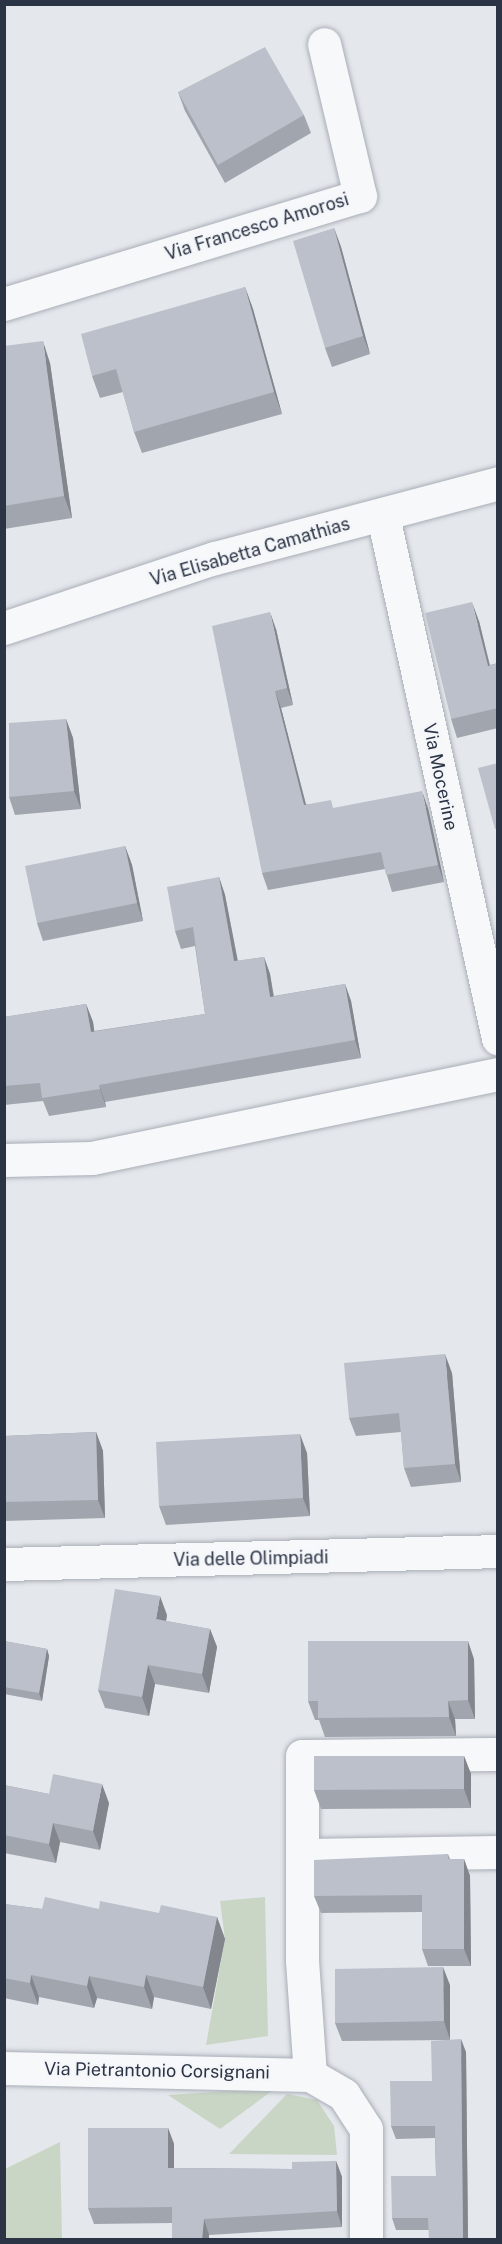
<!DOCTYPE html>
<html>
<head>
<meta charset="utf-8">
<style>
  body { margin:0 }
  #map { position:relative; width:502px; height:2244px; overflow:hidden; background:#e4e7ec; font-family:"Public Sans",sans-serif }
  div>[style] { position:absolute }
  .green>* { inset:0; background:#c9d6c5 }
  .roads { filter:drop-shadow(0 0 2px #a9aeb7) drop-shadow(0 0 2px #a9aeb7) }
  .minor>* { height:33px; margin:-16.5px; padding:0 16.5px; transform-origin:16.5px; border-radius:16.5px; background:#f7f8fa }
  .wall>* { inset:0; background:#a1a5ae }
  .shaded-wall>* { inset:0; background:#83868d }
  .building>* { inset:0; background:#bbc0ca }
  span { translate:-50% -50%; white-space:nowrap; text-align:center; line-height:1.15; -webkit-text-stroke:5px #f4f6f9; paint-order:stroke }
  .street-label { font-size:18px; color:#2b3445 }
  .frame { position:absolute; inset:0; border:6px solid #2b3445; pointer-events:none }
</style>
</head>
<body>
<div id="map">
  <div class="green">
    <div style="clip-path:polygon(265px 1897px,268px 2036px,206px 2045px,225px 1939px,220px 1901px)"></div>
    <div style="clip-path:polygon(276px 2088px,220px 2129px,168px 2095px)"></div>
    <div style="clip-path:polygon(287px 2094px,317px 2100px,334px 2126px,337px 2155px,229px 2154px)"></div>
    <div style="clip-path:polygon(60px 2142px,62px 2239px,5px 2239px,5px 2169px)"></div>
  </div>
  <div class="roads">
    <div class="minor">
      <div style="left:4px;top:304px;width:372px;rotate:-16.9deg"></div>
      <div style="left:360px;top:196px;width:156px;rotate:-103.3deg"></div>
      <div style="left:383px;top:516px;width:535px;rotate:77.58deg"></div>
      <div style="left:4px;top:628px;width:222px;rotate:-18.4deg"></div>
      <div style="left:215px;top:558px;width:293px;rotate:-14.8deg"></div>
      <div style="left:4px;top:1160px;width:88px;rotate:-1.3deg"></div>
      <div style="left:92px;top:1158px;width:415px;rotate:-11.7deg"></div>
      <div style="left:4px;top:1564px;width:494px;rotate:-1.5deg"></div>
      <div style="left:304px;top:1855px;width:194px;rotate:-0.9deg"></div>
      <div style="left:4px;top:2068px;width:306px;rotate:1.3deg"></div>
      <div style="left:310px;top:2075px;width:39px;rotate:30deg"></div>
      <div style="left:344px;top:2095px;width:40px;rotate:57.1deg"></div>
      <div style="left:366px;top:2129px;width:111px;rotate:90deg"></div>
      <div style="left:310px;top:2075px;width:115px;rotate:-94deg"></div>
      <div style="left:302px;top:1960px;width:204px;rotate:-90deg"></div>
      <div style="left:302px;top:1756px;width:196px;rotate:-0.6deg"></div>
    </div>
  </div>
  <div class="wall">
    <div style="clip-path:polygon(178px 92px,304px 115px,311px 133px,225px 183px,185px 111px)"></div>
    <div style="clip-path:polygon(334px 228px,341px 247px,370px 354px,332px 367px,325px 348px)"></div>
    <div style="clip-path:polygon(245px 287px,253px 309px,282px 414px,142px 453px,134px 432px,123px 392px,100px 398px,92px 376px)"></div>
    <div style="clip-path:polygon(4px 346px,50px 363px,72px 518px,4px 529px)"></div>
    <div style="clip-path:polygon(479px 621px,490px 665px,498px 663px,498px 728px,457px 738px,451px 719px)"></div>
    <div style="clip-path:polygon(276px 629px,293px 705px,281px 708px,306px 804px,334px 808px,428px 808px,444px 882px,392px 892px,385px 869px,268px 890px,262px 873px)"></div>
    <div style="clip-path:polygon(66px 719px,73px 738px,81px 809px,15px 815px,9px 797px)"></div>
    <div style="clip-path:polygon(125px 846px,132px 865px,143px 921px,43px 941px,37px 923px)"></div>
    <div style="clip-path:polygon(219px 877px,225px 895px,238px 961px,264px 957px,270px 974px,274px 996px,345px 984px,351px 1001px,361px 1058px,105px 1102px,106px 1107px,49px 1116px,43px 1101px,4px 1105px,4px 1017px,86px 1004px,93px 1022px,94px 1031px,205px 1014px,195px 946px,181px 949px,175px 931px)"></div>
    <div style="clip-path:polygon(452px 1373px,461px 1482px,411px 1487px,404px 1468px,401px 1432px,356px 1436px,349px 1418px)"></div>
    <div style="clip-path:polygon(96px 1432px,103px 1451px,105px 1518px,4px 1521px,4px 1436px)"></div>
    <div style="clip-path:polygon(307px 1453px,310px 1516px,166px 1525px,159px 1506px)"></div>
    <div style="clip-path:polygon(167px 1615px,166px 1621px,210px 1629px,217px 1647px,209px 1693px,155px 1684px,149px 1716px,105px 1708px,98px 1690px)"></div>
    <div style="clip-path:polygon(4px 1641px,47px 1649px,49px 1656px,42px 1701px,4px 1694px)"></div>
    <div style="clip-path:polygon(474px 1659px,475px 1719px,455px 1719px,456px 1736px,325px 1737px,319px 1720px,315px 1720px,308px 1701px)"></div>
    <div style="clip-path:polygon(464px 1756px,471px 1774px,471px 1808px,321px 1809px,314px 1790px)"></div>
    <div style="clip-path:polygon(4px 1785px,49px 1794px,109px 1803px,100px 1850px,60px 1842px,56px 1863px,4px 1853px)"></div>
    <div style="clip-path:polygon(448px 1854px,450px 1859px,464px 1859px,470px 1876px,471px 1966px,428px 1966px,422px 1949px,422px 1912px,321px 1913px,314px 1896px)"></div>
    <div style="clip-path:polygon(4px 1904px,42px 1909px,99px 1909px,217px 1917px,225px 1939px,211px 2009px,154px 1997px,152px 2009px,97px 1998px,94px 2008px,39px 1997px,38px 2005px,4px 1998px)"></div>
    <div style="clip-path:polygon(450px 1985px,450px 2040px,342px 2041px,335px 2023px)"></div>
    <div style="clip-path:polygon(466px 2052px,468px 2240px,429px 2240px,429px 2230px,396px 2230px,392px 2218px,436px 2176px,435px 2138px,396px 2139px,391px 2126px,432px 2081px)"></div>
    <div style="clip-path:polygon(168px 2128px,174px 2144px,174px 2168px,292px 2169px,336px 2161px,342px 2177px,342px 2227px,209px 2235px,209px 2240px,172px 2240px,172px 2223px,94px 2224px,88px 2208px)"></div>
  </div>
  <div class="shaded-wall">
    <div style="clip-path:polygon(334px 228px,341px 247px,370px 354px,363px 336px)"></div>
    <div style="clip-path:polygon(245px 287px,253px 309px,282px 414px,274px 392px)"></div>
    <div style="clip-path:polygon(43px 341px,50px 363px,72px 518px,64px 496px)"></div>
    <div style="clip-path:polygon(472px 602px,479px 621px,494px 684px,488px 666px)"></div>
    <div style="clip-path:polygon(270px 612px,276px 629px,293px 705px,287px 688px)"></div>
    <div style="clip-path:polygon(275px 691px,281px 708px,310px 821px,304px 805px)"></div>
    <div style="clip-path:polygon(66px 719px,73px 738px,81px 809px,74px 791px)"></div>
    <div style="clip-path:polygon(422px 791px,428px 808px,444px 882px,438px 865px)"></div>
    <div style="clip-path:polygon(125px 846px,132px 865px,143px 921px,137px 903px)"></div>
    <div style="clip-path:polygon(219px 877px,225px 895px,241px 979px,234px 961px)"></div>
    <div style="clip-path:polygon(264px 957px,270px 974px,276px 1014px,270px 997px)"></div>
    <div style="clip-path:polygon(345px 984px,351px 1001px,361px 1058px,355px 1040px)"></div>
    <div style="clip-path:polygon(86px 1004px,93px 1022px,97px 1049px,91px 1032px)"></div>
    <div style="clip-path:polygon(99px 1085px,105px 1102px,106px 1107px,100px 1089px)"></div>
    <div style="clip-path:polygon(445px 1354px,452px 1373px,461px 1482px,455px 1464px)"></div>
    <div style="clip-path:polygon(96px 1432px,103px 1451px,105px 1518px,98px 1500px)"></div>
    <div style="clip-path:polygon(300px 1434px,307px 1453px,310px 1516px,303px 1498px)"></div>
    <div style="clip-path:polygon(160px 1596px,167px 1615px,163px 1638px,156px 1619px)"></div>
    <div style="clip-path:polygon(210px 1629px,217px 1647px,209px 1693px,202px 1674px)"></div>
    <div style="clip-path:polygon(468px 1641px,474px 1659px,475px 1719px,468px 1700px)"></div>
    <div style="clip-path:polygon(47px 1649px,49px 1656px,42px 1701px,39px 1693px)"></div>
    <div style="clip-path:polygon(148px 1665px,155px 1684px,149px 1716px,142px 1697px)"></div>
    <div style="clip-path:polygon(448px 1701px,455px 1719px,456px 1736px,449px 1717px)"></div>
    <div style="clip-path:polygon(464px 1756px,471px 1774px,471px 1808px,464px 1789px)"></div>
    <div style="clip-path:polygon(102px 1784px,109px 1803px,100px 1850px,93px 1831px)"></div>
    <div style="clip-path:polygon(53px 1823px,60px 1842px,56px 1863px,49px 1844px)"></div>
    <div style="clip-path:polygon(464px 1859px,470px 1876px,471px 1966px,464px 1949px)"></div>
    <div style="clip-path:polygon(217px 1917px,225px 1939px,211px 2009px,203px 1987px)"></div>
    <div style="clip-path:polygon(443px 1967px,450px 1985px,450px 2040px,444px 2021px)"></div>
    <div style="clip-path:polygon(31px 1975px,39px 1997px,38px 2005px,30px 1983px)"></div>
    <div style="clip-path:polygon(146px 1975px,154px 1997px,152px 2009px,144px 1987px)"></div>
    <div style="clip-path:polygon(89px 1976px,97px 1998px,94px 2008px,87px 1986px)"></div>
    <div style="clip-path:polygon(461px 2039px,466px 2052px,468px 2240px,463px 2240px)"></div>
    <div style="clip-path:polygon(168px 2128px,174px 2144px,174px 2184px,168px 2168px)"></div>
    <div style="clip-path:polygon(336px 2161px,342px 2177px,342px 2227px,337px 2211px)"></div>
    <div style="clip-path:polygon(204px 2219px,209px 2235px,209px 2240px,202px 2240px)"></div>
  </div>
  <div class="building">
    <div style="clip-path:polygon(265px 47px,304px 115px,218px 165px,178px 92px)"></div>
    <div style="clip-path:polygon(334px 228px,363px 336px,325px 348px,293px 241px)"></div>
    <div style="clip-path:polygon(245px 287px,274px 392px,134px 432px,116px 369px,92px 376px,81px 334px)"></div>
    <div style="clip-path:polygon(43px 341px,64px 496px,4px 506px,4px 346px)"></div>
    <div style="clip-path:polygon(472px 602px,488px 666px,498px 663px,498px 708px,451px 719px,425px 613px)"></div>
    <div style="clip-path:polygon(270px 612px,287px 688px,275px 691px,304px 805px,331px 800px,333px 808px,422px 791px,438px 865px,386px 875px,381px 852px,262px 873px,212px 626px)"></div>
    <div style="clip-path:polygon(66px 719px,74px 791px,9px 797px,9px 723px)"></div>
    <div style="clip-path:polygon(498px 763px,498px 829px,495px 829px,478px 768px)"></div>
    <div style="clip-path:polygon(125px 846px,137px 903px,37px 923px,25px 866px)"></div>
    <div style="clip-path:polygon(219px 877px,234px 961px,264px 957px,270px 997px,345px 984px,355px 1040px,99px 1085px,100px 1089px,42px 1098px,40px 1083px,4px 1086px,4px 1017px,86px 1004px,91px 1032px,205px 1014px,193px 927px,175px 931px,167px 887px)"></div>
    <div style="clip-path:polygon(445px 1354px,455px 1464px,404px 1468px,399px 1413px,349px 1418px,344px 1363px)"></div>
    <div style="clip-path:polygon(96px 1432px,98px 1500px,4px 1502px,4px 1436px)"></div>
    <div style="clip-path:polygon(300px 1434px,303px 1498px,159px 1506px,156px 1442px)"></div>
    <div style="clip-path:polygon(115px 1589px,160px 1596px,156px 1619px,210px 1629px,202px 1674px,148px 1665px,142px 1697px,98px 1690px)"></div>
    <div style="clip-path:polygon(4px 1641px,47px 1649px,39px 1693px,4px 1687px)"></div>
    <div style="clip-path:polygon(308px 1641px,468px 1641px,468px 1700px,448px 1701px,449px 1717px,318px 1718px,318px 1701px,308px 1701px)"></div>
    <div style="clip-path:polygon(314px 1756px,464px 1756px,464px 1789px,314px 1790px)"></div>
    <div style="clip-path:polygon(53px 1774px,102px 1784px,93px 1831px,53px 1823px,49px 1844px,4px 1835px,4px 1785px,49px 1794px)"></div>
    <div style="clip-path:polygon(448px 1854px,448px 1859px,464px 1859px,464px 1949px,422px 1949px,422px 1895px,314px 1896px,314px 1860px)"></div>
    <div style="clip-path:polygon(45px 1897px,99px 1909px,100px 1901px,159px 1913px,161px 1905px,217px 1917px,203px 1987px,146px 1975px,144px 1987px,89px 1976px,87px 1986px,31px 1975px,30px 1983px,4px 1978px,4px 1904px,42px 1909px)"></div>
    <div style="clip-path:polygon(443px 1967px,444px 2021px,335px 2023px,335px 1969px)"></div>
    <div style="clip-path:polygon(461px 2039px,463px 2240px,429px 2240px,428px 2218px,392px 2218px,391px 2176px,436px 2176px,435px 2126px,391px 2126px,390px 2081px,432px 2081px,431px 2041px)"></div>
    <div style="clip-path:polygon(88px 2128px,168px 2128px,168px 2168px,292px 2169px,292px 2162px,336px 2161px,337px 2211px,204px 2219px,202px 2240px,172px 2240px,172px 2207px,88px 2208px)"></div>
  </div>
  <div class="street-label">
    <span style="left:257px;top:227px;rotate:-17deg">Via Francesco Amorosi</span>
    <span style="left:250px;top:552px;rotate:-16deg">Via Elisabetta Camathias</span>
    <span style="left:440px;top:777px;rotate:78deg">Via Mocerine</span>
    <span style="left:251px;top:1559px;rotate:-1deg">Via delle Olimpiadi</span>
    <span style="left:157px;top:2071px;rotate:1deg">Via Pietrantonio Corsignani</span>
  </div>
  <div class="frame"></div>
</div>
</body>
</html>
